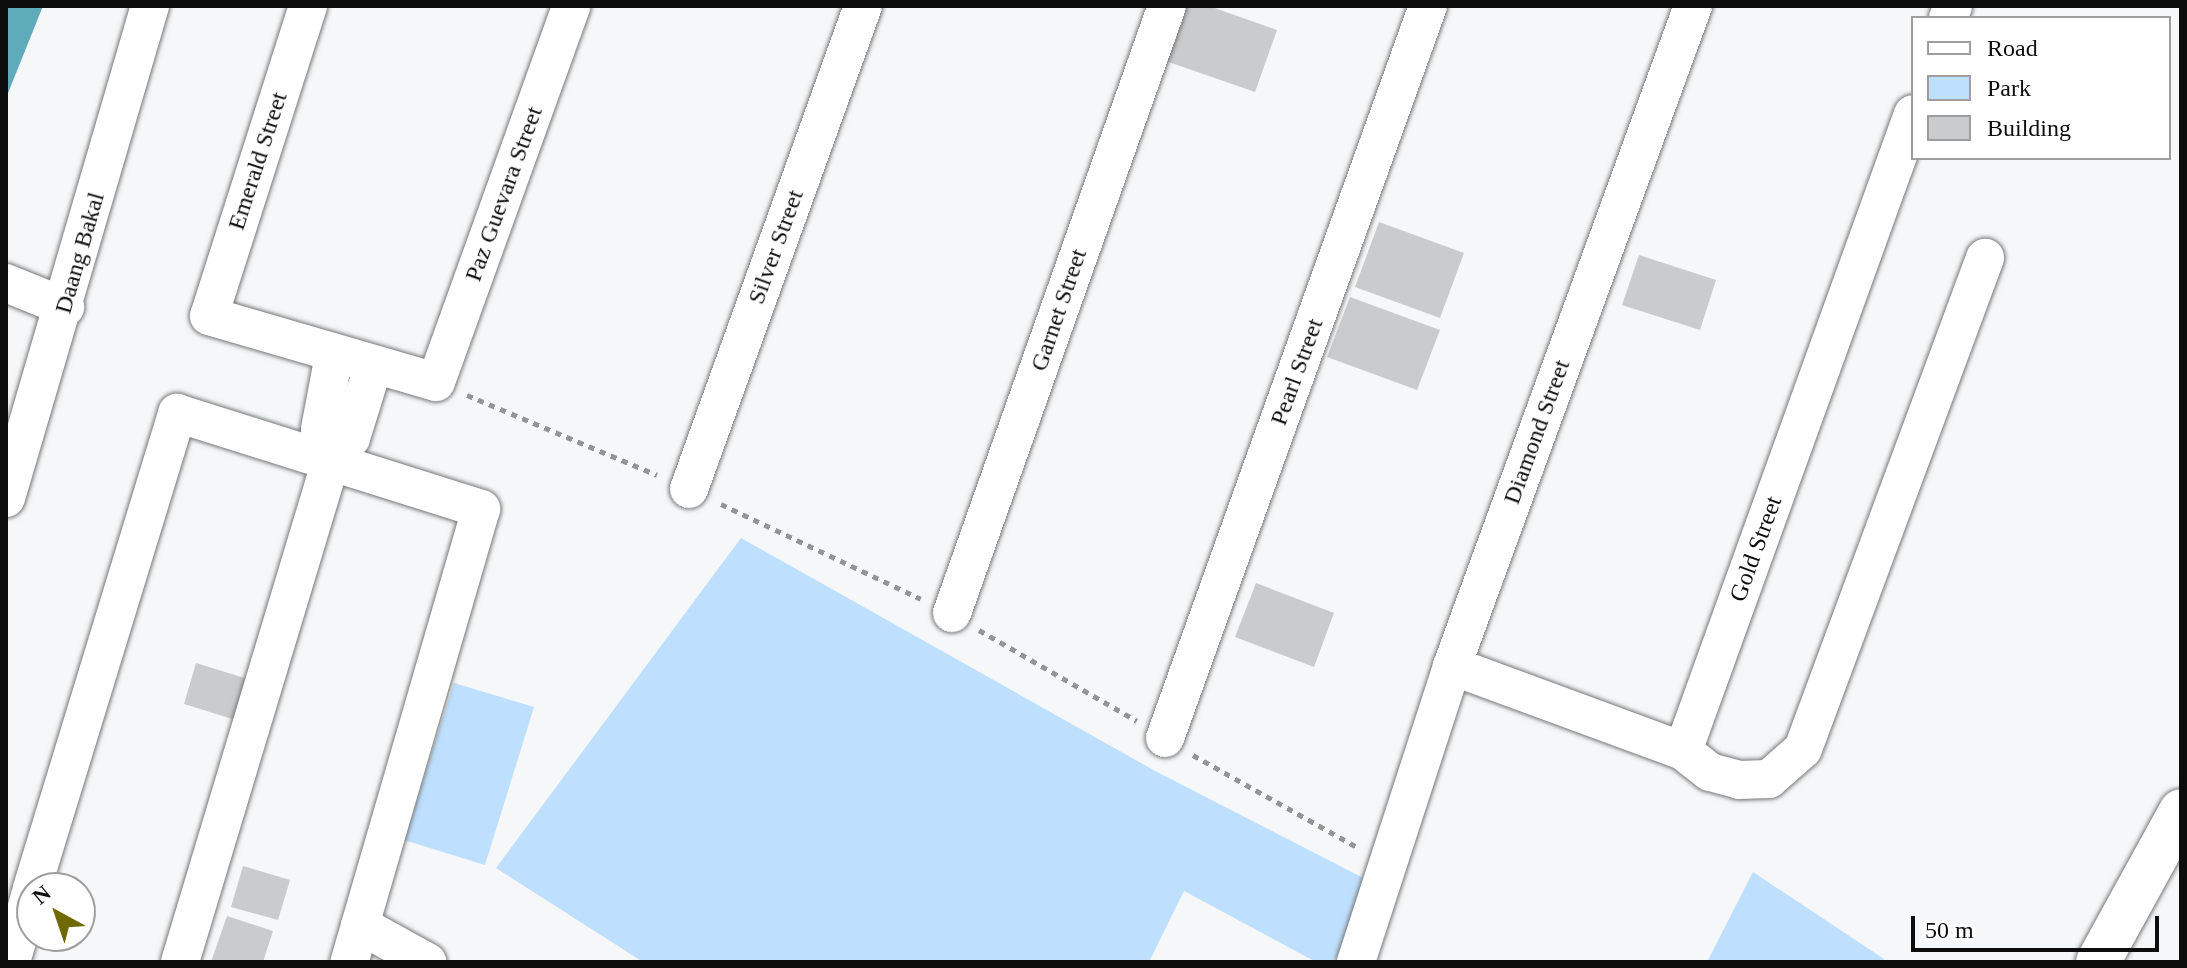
<!DOCTYPE html>
<html>
<head>
<meta charset="utf-8">
<style>
  body { margin:0 }
  #map { position:relative; width:2187px; height:968px; overflow:hidden; background:#f5f7f8; font-family:Georgia,serif }
  div>[style] { position:absolute }
  .green>* { inset:0; background:#bedffd }
  .water>* { inset:0; background:#5eabb9 }
  .building>* { inset:0; background:#cacbcc }
  .path>* { height:5px; margin-top:-2.5px; transform-origin:0; background:repeating-linear-gradient(90deg,#939595 0 6px,transparent 0 12px) }
  .roads { filter:drop-shadow(0 0 2px #767778) drop-shadow(0 0 2px #767778) }
  .minor>* { height:38px; margin:-19px; padding:0 19px; transform-origin:19px; border-radius:19px; background:#fff }
  .primary>* { height:44px; margin:-22px; padding:0 22px; transform-origin:22px; border-radius:22px; background:#fff }
  span { translate:-50% -50%; white-space:nowrap; text-align:center; line-height:1.15; -webkit-text-stroke:6px #fff; paint-order:stroke }
  .street-label { font-size:24px; color:#0d0d0d }
  .frame { position:absolute; inset:0; border:8px solid #0d0d0d; pointer-events:none }
  .legend { position:absolute; left:1911px; top:16px; width:260px; height:144px; box-sizing:border-box; background:#fff; border:2px solid #9e9e9e; margin:0; padding:10px 14px; list-style:none; font-size:24px; color:#0d0d0d }
  .legend li { display:flex; align-items:center; gap:16px; height:40px }
  .legend b { width:40px; border:2px solid #9e9e9e }
  .north { position:absolute; left:16px; top:872px; width:80px; height:80px; box-sizing:border-box; background:#fff; border:2px solid #9e9e9e; border-radius:50%; rotate:320deg; font-size:22px; font-weight:700; line-height:32px; text-align:center; color:#0d0d0d }
  .north::after { content:''; display:block; margin:auto; width:28px; height:36px; background:#6f6901; clip-path:polygon(50% 0,100% 100%,50% 72%,0 100%) }
  .scale { position:absolute; left:1911px; top:916px; width:248px; height:36px; box-sizing:border-box; border:4px solid #0d0d0d; border-top:0; padding-left:10px; font-size:24px; line-height:28px; white-space:nowrap; color:#0d0d0d; -webkit-text-stroke:6px #fff; paint-order:stroke }
</style>
</head>
<body>
<div id="map">
  <div class="green">
    <div style="clip-path:polygon(741px 538px,1157px 772px,1373px 883px,1334px 962px,1316px 962px,1184px 891px,1149px 962px,643px 962px,496px 868px)"></div>
    <div style="clip-path:polygon(454px 683px,534px 707px,485px 865px,404px 840px)"></div>
    <div style="clip-path:polygon(1753px 872px,1884px 959px,1882px 962px,1707px 962px)"></div>
  </div>
  <div class="water">
    <div style="clip-path:polygon(6px 6px,43px 6px,6px 98px)"></div>
  </div>
  <div class="building">
    <div style="clip-path:polygon(1182px 6px,1209px 6px,1277px 30px,1255px 92px,1163px 60px)"></div>
    <div style="clip-path:polygon(1379px 222px,1464px 253px,1440px 318px,1355px 287px)"></div>
    <div style="clip-path:polygon(1639px 255px,1716px 280px,1700px 330px,1622px 305px)"></div>
    <div style="clip-path:polygon(1350px 297px,1440px 330px,1417px 390px,1327px 357px)"></div>
    <div style="clip-path:polygon(1256px 583px,1334px 613px,1314px 667px,1235px 637px)"></div>
    <div style="clip-path:polygon(196px 663px,251px 680px,239px 721px,184px 704px)"></div>
    <div style="clip-path:polygon(243px 866px,290px 880px,278px 920px,231px 907px)"></div>
    <div style="clip-path:polygon(227px 916px,273px 931px,263px 962px,211px 962px)"></div>
  </div>
  <div class="path">
    <div style="left:467px;top:395px;width:206px;rotate:22.8deg"></div>
    <div style="left:721px;top:504px;width:221px;rotate:25.4deg"></div>
    <div style="left:979px;top:630px;width:182px;rotate:29.9deg"></div>
    <div style="left:1193px;top:755px;width:190px;rotate:29.3deg"></div>
  </div>
  <div class="roads">
    <div class="minor">
      <div style="left:308px;top:6px;width:325px;rotate:107.7deg"></div>
      <div style="left:209px;top:316px;width:236px;rotate:16.2deg"></div>
      <div style="left:436px;top:382px;width:400px;rotate:-70.2deg"></div>
      <div style="left:1948px;top:18px;width:13px;rotate:-67deg"></div>
      <div style="left:6px;top:283px;width:64px;rotate:22.1deg"></div>
      <div style="left:332px;top:457px;width:30px;rotate:-113deg"></div>
      <div style="left:320px;top:429px;width:75px;rotate:-79.3deg"></div>
      <div style="left:689px;top:489px;width:513px;rotate:-70.19deg"></div>
      <div style="left:6px;top:498px;width:513px;rotate:-73.69deg"></div>
      <div style="left:952px;top:613px;width:644px;rotate:-70.5deg"></div>
      <div style="left:1452px;top:666px;width:246px;rotate:20.2deg"></div>
      <div style="left:1683px;top:751px;width:677px;rotate:-70.15deg"></div>
      <div style="left:1165px;top:738px;width:778px;rotate:-70.24deg"></div>
      <div style="left:1683px;top:751px;width:34px;rotate:38deg"></div>
      <div style="left:1710px;top:772px;width:30px;rotate:15deg"></div>
      <div style="left:1739px;top:780px;width:30px;rotate:-2deg"></div>
      <div style="left:1769px;top:779px;width:45px;rotate:-41.4deg"></div>
      <div style="left:1803px;top:749px;width:524px;rotate:-69.66deg"></div>
      <div style="left:32px;top:888px;width:497px;rotate:-73deg"></div>
      <div style="left:177px;top:413px;width:319px;rotate:17.5deg"></div>
      <div style="left:481px;top:509px;width:472px;rotate:106.2deg"></div>
      <div style="left:360px;top:925px;width:77px;rotate:28.9deg"></div>
      <div style="left:11px;top:962px;width:76px;rotate:-74deg"></div>
      <div style="left:180px;top:962px;width:527px;rotate:-73.25deg"></div>
      <div style="left:332px;top:457px;width:27px;rotate:-45deg"></div>
      <div style="left:351px;top:438px;width:74px;rotate:-72.8deg"></div>
      <div style="left:1356px;top:962px;width:311px;rotate:-72deg"></div>
      <div style="left:1452px;top:666px;width:703px;rotate:-69.94deg"></div>
    </div>
    <div class="primary">
      <div style="left:2098px;top:962px;width:172px;rotate:-61.2deg"></div>
    </div>
  </div>
  <div class="street-label">
    <span style="left:258px;top:161px;rotate:-72deg">Emerald Street</span>
    <span style="left:504px;top:194px;rotate:-70deg">Paz Guevara Street</span>
    <span style="left:776px;top:247px;rotate:-70deg">Silver Street</span>
    <span style="left:80px;top:253px;rotate:-74deg">Daang Bakal</span>
    <span style="left:1059px;top:310px;rotate:-71deg">Garnet Street</span>
    <span style="left:1297px;top:372px;rotate:-70deg">Pearl Street</span>
    <span style="left:1537px;top:432px;rotate:-70deg">Diamond Street</span>
    <span style="left:1756px;top:549px;rotate:-70deg">Gold Street</span>
  </div>
  <div class="frame"></div>
  <ul class="legend">
  <li><b style="height:10px;background:#fff"></b>Road</li>
  <li><b style="height:22px;background:#bedffd"></b>Park</li>
  <li><b style="height:22px;background:#cacbcc"></b>Building</li>
  </ul>
  <div class="north">N</div>
  <div class="scale">50 m</div>
</div>
</body>
</html>
